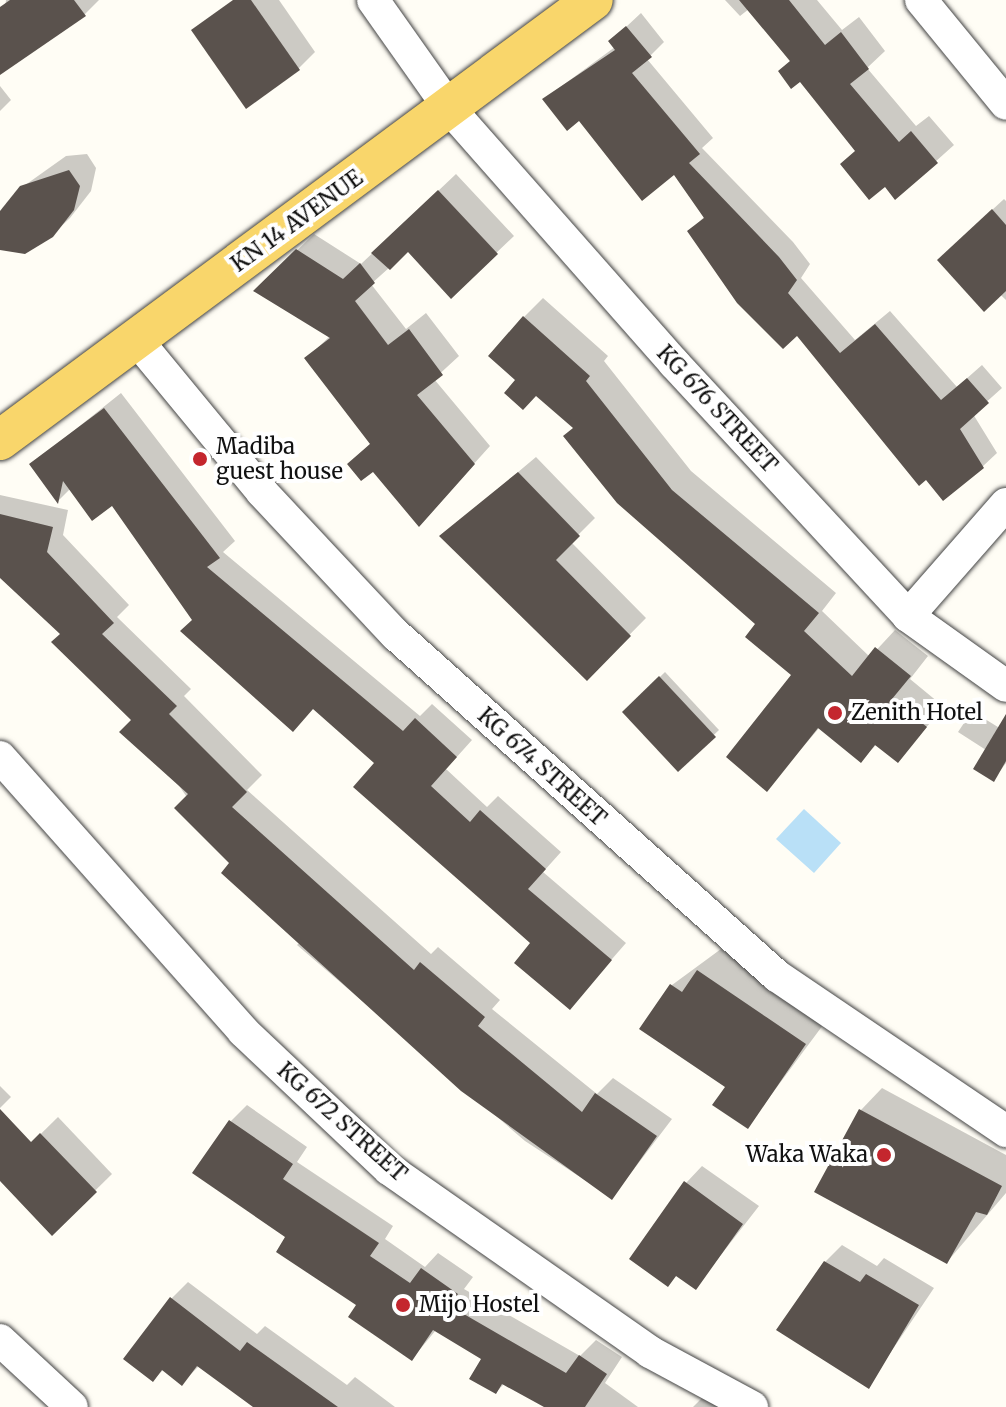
<!DOCTYPE html>
<html>
<head>
<meta charset="utf-8">
<style>
  body { margin:0 }
  #map { position:relative; width:1006px; height:1407px; overflow:hidden; background:#fffdf5; font-family:Merriweather,serif }
  div>[style] { position:absolute }
  .water>* { inset:0; background:#b9e0f7 }
  .shadow>* { inset:0; background:#0003 }
  .building>* { inset:0; background:#5a524d }
  .roads { filter:drop-shadow(0 0 2px #444) drop-shadow(0 0 2px #444) }
  .minor>* { height:32px; margin:-16px; padding:0 16px; transform-origin:16px; border-radius:16px; background:#fff }
  .major>* { height:40px; margin:-20px; padding:0 20px; transform-origin:20px; border-radius:20px; background:#f9d66b }
  .dots>* { width:22px; height:22px; translate:-50% -50%; box-sizing:border-box; border:4px solid #fff; border-radius:50% }
  span { translate:-50% -50%; white-space:nowrap; text-align:center; line-height:1.15; -webkit-text-stroke:8px #fff; paint-order:stroke }
  .street-label { font-size:22px; color:#111 }
  .poi-label { font-size:22px; color:#111 }
  .left { translate:0 -50%; text-align:left }
  .right { translate:-100% -50%; text-align:right }
</style>
</head>
<body>
<div id="map">
  <div class="water">
    <div style="clip-path:polygon(804px 809px,841px 843px,814px 873px,776px 839px)"></div>
  </div>
  <div class="shadow">
    <div style="clip-path:polygon(6px 0,99px 0,84px 15px,0 54px)"></div>
    <div style="clip-path:polygon(237px 0,279px 0,315px 52px,299px 68px,193px 30px)"></div>
    <div style="clip-path:polygon(725px 0,817px 0,842px 30px,859px 17px,885px 51px,867px 68px,916px 126px,929px 116px,954px 145px,896px 197px,749px 9px,740px 16px)"></div>
    <div style="clip-path:polygon(641px 13px,664px 42px,647px 59px,713px 138px,702px 148px,793px 242px,810px 264px,801px 278px,855px 340px,890px 311px,957px 387px,982px 365px,1002px 388px,973px 414px,997px 453px,982px 467px,797px 333px,690px 231px,705px 216px,674px 172px,544px 99px,615px 47px,611px 41px)"></div>
    <div style="clip-path:polygon(0 86px,11px 100px,0 111px)"></div>
    <div style="clip-path:polygon(87px 154px,96px 168px,91px 191px,70px 218px,52px 235px,0 246px,0 222px,21px 188px,66px 156px)"></div>
    <div style="clip-path:polygon(456px 174px,514px 236px,451px 296px,409px 250px,371px 284px,406px 329px,426px 313px,459px 356px,434px 379px,490px 446px,435px 507px,373px 469px,349px 464px,371px 443px,307px 358px,330px 336px,256px 290px,314px 234px,361px 264px)"></div>
    <div style="clip-path:polygon(1004px 199px,1006px 201px,1006px 300px,951px 248px)"></div>
    <div style="clip-path:polygon(543px 298px,608px 356px,604px 361px,691px 471px,836px 593px,822px 611px,870px 657px,895px 630px,928px 656px,910px 679px,944px 707px,897px 761px,877px 744px,861px 760px,820px 727px,767px 789px,794px 675px,758px 624px,575px 427px,518px 380px,524px 317px)"></div>
    <div style="clip-path:polygon(121px 393px,235px 541px,223px 552px,420px 716px,432px 704px,472px 740px,446px 769px,487px 807px,498px 796px,561px 852px,543px 872px,626px 943px,570px 1007px,533px 943px,377px 763px,314px 707px,293px 730px,194px 620px,113px 503px,71px 488px,58px 501px,32px 464px)"></div>
    <div style="clip-path:polygon(536px 457px,595px 518px,571px 542px,646px 618px,587px 678px,442px 536px)"></div>
    <div style="clip-path:polygon(0 495px,68px 510px,63px 535px,129px 605px,117px 617px,191px 689px,184px 696px,262px 775px,247px 790px,431px 954px,438px 947px,500px 1000px,492px 1009px,597px 1094px,613px 1078px,672px 1119px,612px 1198px,525px 1141px,297px 945px,302px 940px,232px 863px,134px 720px,62px 633px,0 576px)"></div>
    <div style="clip-path:polygon(665px 672px,719px 730px,678px 769px,624px 712px)"></div>
    <div style="clip-path:polygon(972px 711px,1006px 732px,1006px 763px,994px 779px,986px 750px,958px 732px)"></div>
    <div style="clip-path:polygon(721px 949px,826px 1021px,748px 1126px,727px 1087px,642px 1028px,672px 985px)"></div>
    <div style="clip-path:polygon(0 1086px,11px 1097px,0 1108px)"></div>
    <div style="clip-path:polygon(882px 1088px,1006px 1155px,1006px 1193px,947px 1262px,861px 1110px)"></div>
    <div style="clip-path:polygon(247px 1105px,307px 1147px,297px 1162px,393px 1226px,385px 1239px,425px 1267px,438px 1253px,473px 1277px,464px 1289px,580px 1356px,596px 1340px,622px 1357px,605px 1383px,638px 1407px,547px 1407px,505px 1383px,496px 1392px,483px 1358px,436px 1330px,412px 1359px,288px 1237px,231px 1121px)"></div>
    <div style="clip-path:polygon(58px 1117px,112px 1174px,52px 1233px,0 1174px)"></div>
    <div style="clip-path:polygon(702px 1166px,759px 1206px,696px 1287px,678px 1274px,668px 1284px,686px 1183px)"></div>
    <div style="clip-path:polygon(842px 1245px,877px 1266px,884px 1258px,934px 1288px,868px 1386px,825px 1262px)"></div>
    <div style="clip-path:polygon(188px 1282px,257px 1334px,265px 1326px,347px 1385px,355px 1377px,395px 1407px,256px 1407px,199px 1366px,182px 1383px,164px 1369px,153px 1380px,172px 1298px)"></div>
    <div style="clip-path:polygon(703px 1397px,719px 1407px,693px 1407px)"></div>
  </div>
  <div class="building">
    <div style="clip-path:polygon(10px 0,74px 0,86px 16px,0 75px,0 7px)"></div>
    <div style="clip-path:polygon(233px 0,251px 0,300px 70px,246px 109px,191px 30px)"></div>
    <div style="clip-path:polygon(739px 0,789px 0,825px 45px,841px 32px,869px 69px,850px 84px,899px 142px,911px 131px,938px 163px,895px 200px,885px 187px,869px 200px,840px 164px,855px 151px,800px 82px,791px 89px,778px 71px,790px 61px)"></div>
    <div style="clip-path:polygon(626px 26px,652px 57px,632px 73px,700px 154px,689px 163px,779px 257px,797px 280px,788px 293px,840px 353px,875px 324px,941px 400px,967px 378px,989px 403px,960px 429px,984px 468px,943px 501px,926px 480px,919px 486px,797px 336px,783px 349px,737px 303px,687px 231px,704px 218px,674px 175px,642px 201px,579px 121px,567px 131px,542px 99px,615px 50px,608px 41px)"></div>
    <div style="clip-path:polygon(69px 170px,80px 186px,74px 210px,53px 237px,25px 254px,0 250px,0 211px,20px 186px)"></div>
    <div style="clip-path:polygon(438px 190px,498px 254px,451px 299px,408px 252px,390px 270px,371px 253px)"></div>
    <div style="clip-path:polygon(992px 209px,1006px 225px,1006px 291px,984px 312px,937px 260px)"></div>
    <div style="clip-path:polygon(296px 249px,343px 279px,360px 263px,375px 283px,355px 301px,388px 345px,409px 329px,443px 375px,417px 395px,475px 464px,419px 527px,373px 472px,361px 481px,347px 464px,370px 444px,304px 358px,330px 338px,253px 291px)"></div>
    <div style="clip-path:polygon(523px 316px,590px 376px,586px 381px,672px 490px,819px 613px,804px 631px,852px 676px,875px 647px,911px 676px,892px 699px,927px 727px,898px 763px,875px 745px,861px 763px,818px 728px,767px 792px,726px 757px,791px 675px,745px 637px,755px 624px,617px 503px,563px 436px,573px 428px,536px 396px,523px 410px,504px 393px,515px 380px,488px 356px)"></div>
    <div style="clip-path:polygon(104px 408px,220px 558px,207px 567px,403px 731px,415px 718px,457px 757px,431px 786px,470px 822px,480px 810px,546px 869px,528px 889px,612px 960px,570px 1010px,514px 963px,530px 943px,353px 787px,374px 763px,313px 709px,293px 732px,180px 631px,192px 620px,112px 506px,92px 521px,63px 481px,58px 504px,29px 464px)"></div>
    <div style="clip-path:polygon(518px 472px,580px 536px,556px 560px,631px 636px,587px 681px,439px 536px)"></div>
    <div style="clip-path:polygon(0 514px,53px 527px,47px 552px,114px 623px,102px 634px,177px 706px,169px 714px,247px 792px,232px 807px,414px 970px,420px 962px,485px 1017px,478px 1026px,582px 1112px,595px 1093px,657px 1136px,612px 1200px,461px 1091px,221px 873px,229px 863px,174px 808px,188px 794px,119px 732px,131px 720px,51px 642px,60px 634px,0 578px)"></div>
    <div style="clip-path:polygon(659px 676px,716px 737px,678px 772px,622px 712px)"></div>
    <div style="clip-path:polygon(1006px 714px,1006px 761px,994px 782px,973px 769px)"></div>
    <div style="clip-path:polygon(697px 970px,806px 1044px,748px 1129px,712px 1105px,725px 1087px,639px 1029px,670px 984px,682px 992px)"></div>
    <div style="clip-path:polygon(0 1109px,31px 1142px,40px 1133px,97px 1192px,52px 1236px,0 1181px)"></div>
    <div style="clip-path:polygon(859px 1109px,1002px 1186px,987px 1215px,976px 1212px,947px 1264px,814px 1192px)"></div>
    <div style="clip-path:polygon(229px 1120px,293px 1164px,283px 1179px,379px 1243px,370px 1256px,410px 1283px,421px 1268px,458px 1294px,450px 1306px,566px 1373px,579px 1355px,607px 1374px,585px 1407px,544px 1407px,502px 1384px,496px 1394px,469px 1379px,481px 1359px,433px 1330px,412px 1361px,348px 1317px,356px 1305px,276px 1252px,285px 1237px,192px 1173px)"></div>
    <div style="clip-path:polygon(684px 1181px,743px 1224px,696px 1290px,676px 1276px,668px 1287px,629px 1259px)"></div>
    <div style="clip-path:polygon(824px 1261px,860px 1282px,866px 1274px,919px 1305px,869px 1389px,776px 1330px)"></div>
    <div style="clip-path:polygon(170px 1297px,240px 1351px,247px 1342px,338px 1407px,253px 1407px,197px 1366px,182px 1386px,162px 1370px,153px 1382px,123px 1359px)"></div>
  </div>
  <div class="roads">
    <div class="minor">
      <div style="left:373px;top:0;width:133px;rotate:54.8deg"></div>
      <div style="left:450px;top:109px;width:339px;rotate:48.6deg"></div>
      <div style="left:674px;top:363px;width:345px;rotate:47.2deg"></div>
      <div style="left:908px;top:616px;width:120px;rotate:35.5deg"></div>
      <div style="left:921px;top:0;width:134px;rotate:50.7deg"></div>
      <div style="left:136px;top:339px;width:198px;rotate:50.5deg"></div>
      <div style="left:262px;top:492px;width:195px;rotate:46.9deg"></div>
      <div style="left:395px;top:634px;width:513px;rotate:41.84deg"></div>
      <div style="left:777px;top:976px;width:277px;rotate:34.1deg"></div>
      <div style="left:908px;top:616px;width:149px;rotate:-48.8deg"></div>
      <div style="left:0;top:757px;width:366px;rotate:48.4deg"></div>
      <div style="left:243px;top:1031px;width:201px;rotate:43.4deg"></div>
      <div style="left:389px;top:1169px;width:319px;rotate:35deg"></div>
      <div style="left:650px;top:1352px;width:116px;rotate:28.3deg"></div>
      <div style="left:0;top:1340px;width:98px;rotate:42.9deg"></div>
    </div>
    <div class="major">
      <div style="left:0;top:440px;width:738px;rotate:-36.58deg"></div>
    </div>
  </div>
  <div class="dots">
    <div style="left:200px;top:459px;background:#c4262e"></div>
    <div style="left:835px;top:713px;background:#c4262e"></div>
    <div style="left:884px;top:1155px;background:#c4262e"></div>
    <div style="left:403px;top:1305px;background:#c4262e"></div>
  </div>
  <div class="street-label">
    <span style="left:297px;top:221px;rotate:-36deg">KN 14 AVENUE</span>
    <span style="left:717px;top:409px;rotate:47deg">KG 676 STREET</span>
    <span style="left:542px;top:767px;rotate:42deg">KG 674 STREET</span>
    <span style="left:342px;top:1122px;rotate:42deg">KG 672 STREET</span>
  </div>
  <div class="poi-label">
    <span class="left" style="left:216px;top:459px">Madiba<br>guest house</span>
    <span class="left" style="left:851px;top:713px">Zenith Hotel</span>
    <span class="right" style="left:868px;top:1155px">Waka Waka</span>
    <span class="left" style="left:419px;top:1305px">Mijo Hostel</span>
  </div>
</div>
</body>
</html>
